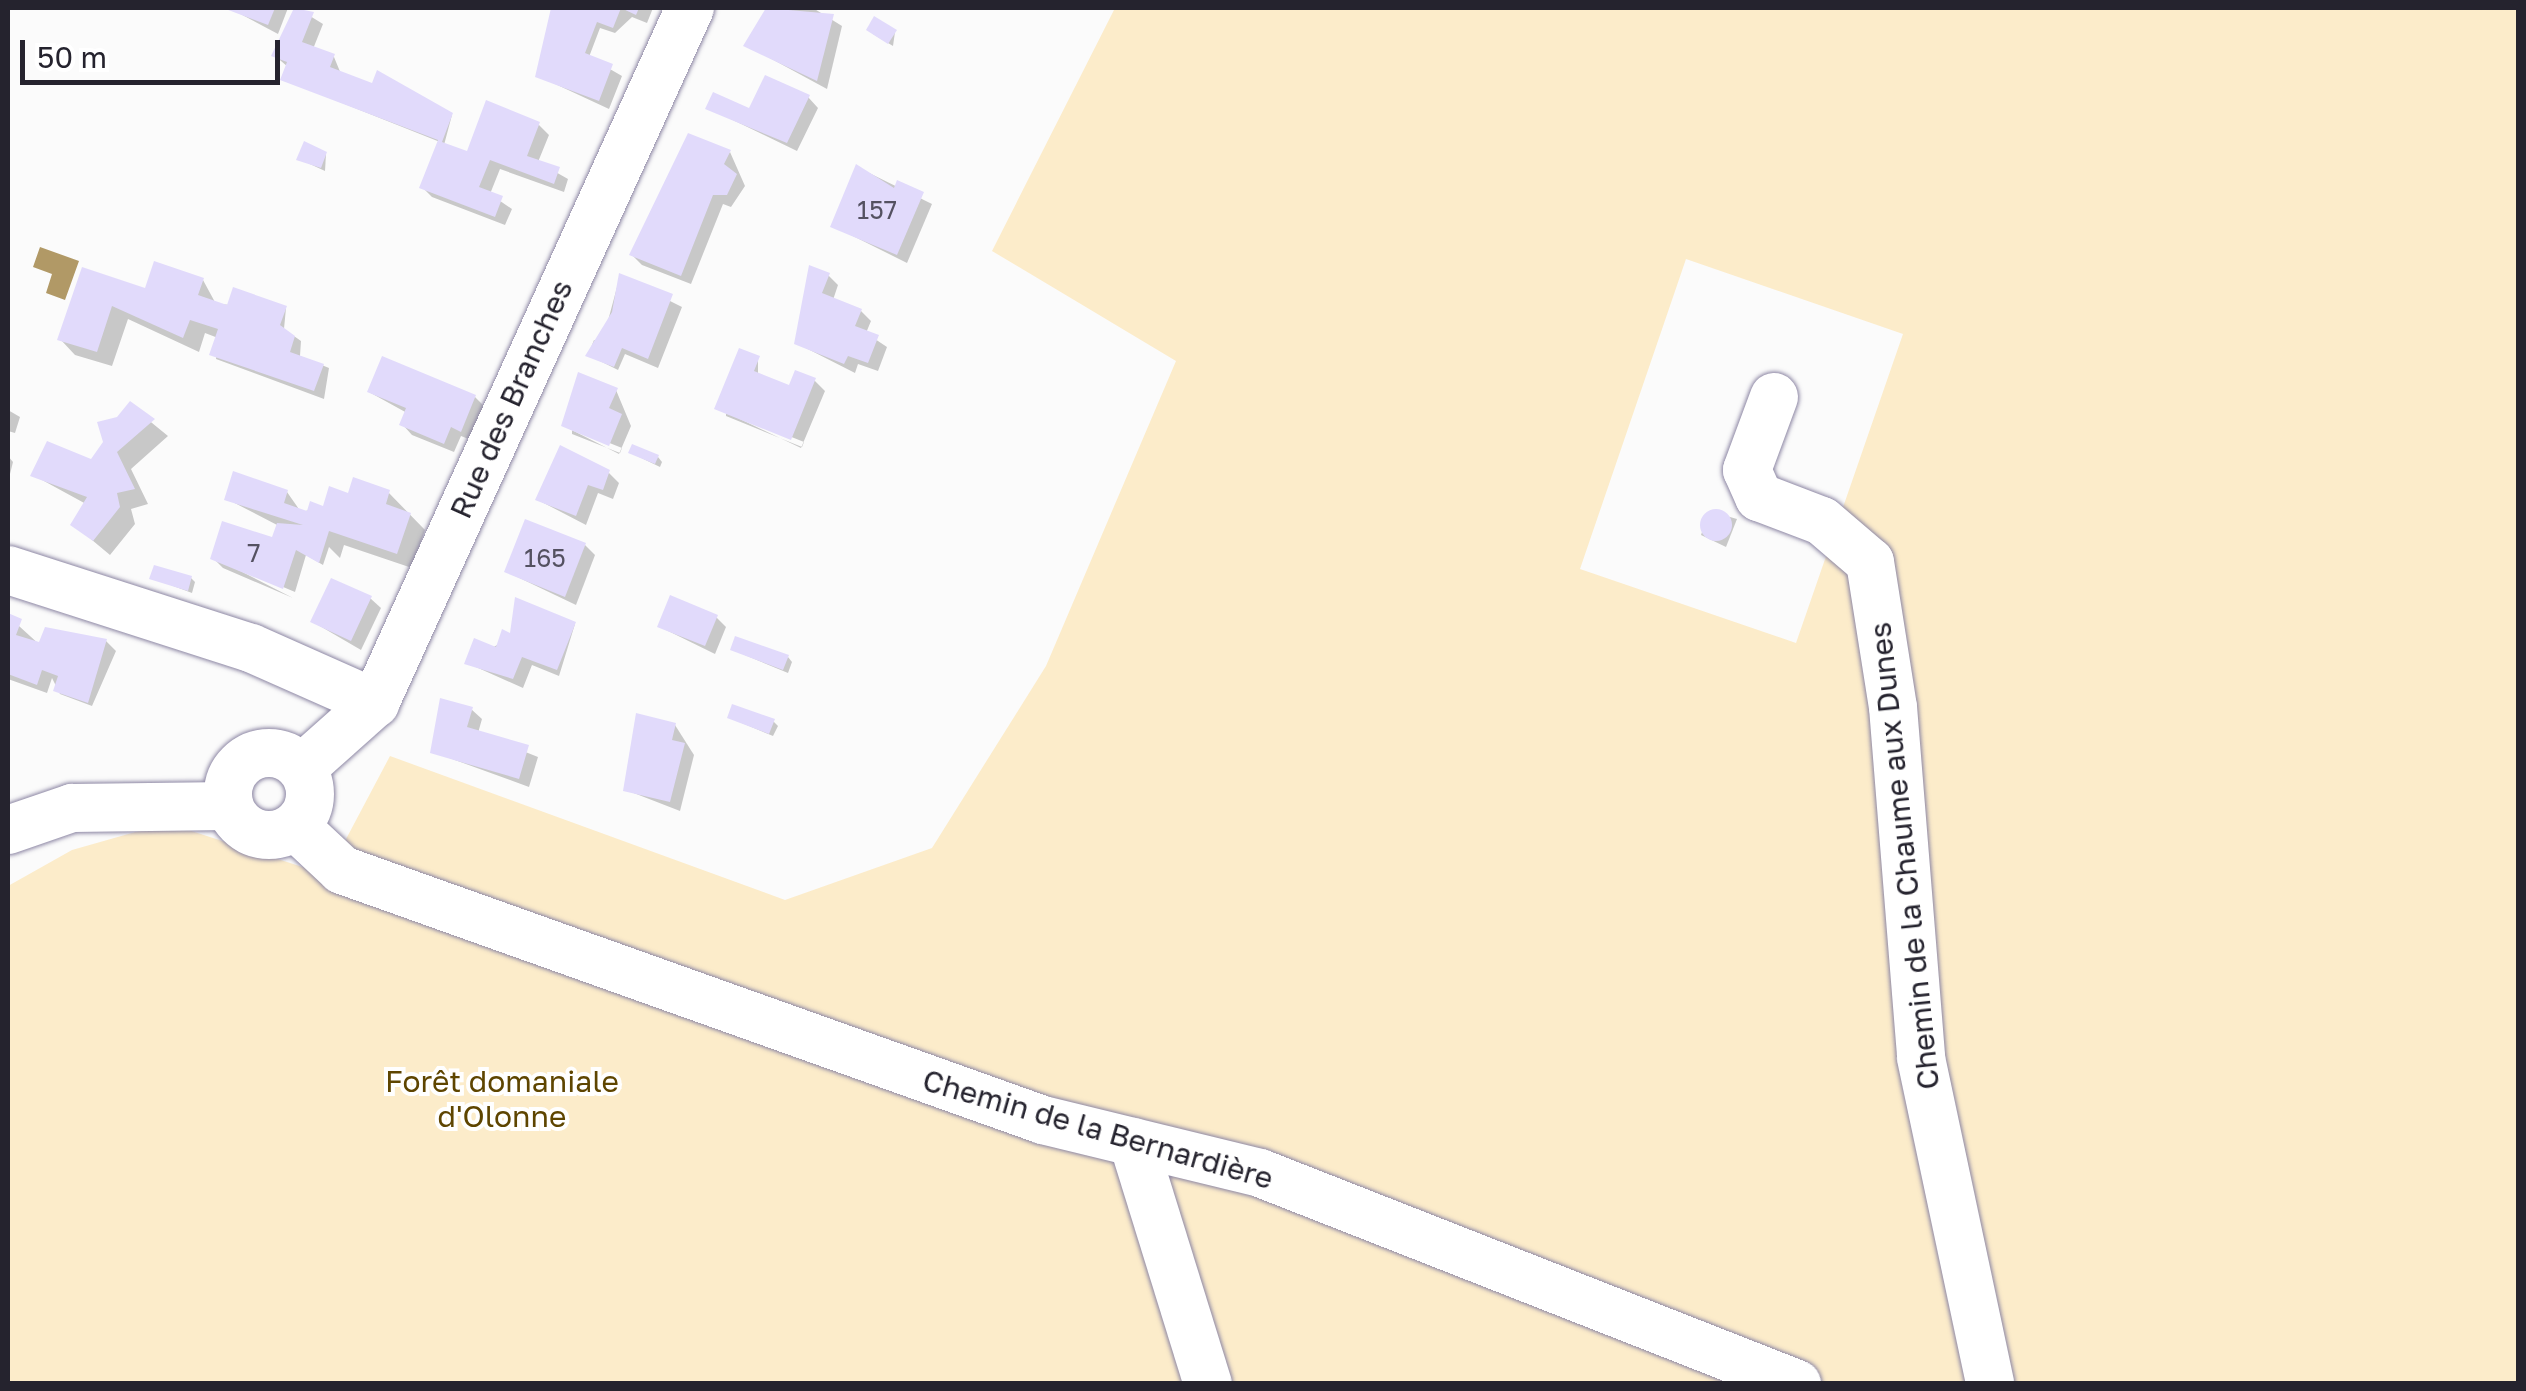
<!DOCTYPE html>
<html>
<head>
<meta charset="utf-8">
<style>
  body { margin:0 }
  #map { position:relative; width:2526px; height:1391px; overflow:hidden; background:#fbfbfb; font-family:"Golos Text",sans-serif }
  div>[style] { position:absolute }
  .green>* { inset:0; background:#fcecca }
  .water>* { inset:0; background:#b19966 }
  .shadow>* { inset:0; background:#0003 }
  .building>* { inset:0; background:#e1dafb }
  .round { border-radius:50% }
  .roads { filter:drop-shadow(0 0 2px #8d87a4) drop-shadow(0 0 2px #8d87a4) }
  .minor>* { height:48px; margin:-24px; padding:0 24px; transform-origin:24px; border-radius:24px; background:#fff }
  .minor>.ring { margin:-24px; padding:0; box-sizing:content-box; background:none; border:48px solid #fff; border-radius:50% }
  span { translate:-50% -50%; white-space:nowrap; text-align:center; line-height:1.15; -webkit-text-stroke:8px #fff; paint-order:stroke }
  .number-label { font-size:25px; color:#545161 }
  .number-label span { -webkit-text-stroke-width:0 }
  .street-label { font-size:30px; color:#25232e }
  .park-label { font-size:30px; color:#5e4500 }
  .frame { position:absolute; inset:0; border:10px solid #25232e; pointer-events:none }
  .scale { position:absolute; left:20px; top:40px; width:260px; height:45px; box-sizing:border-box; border:5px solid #25232e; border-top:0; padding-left:12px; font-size:30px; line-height:35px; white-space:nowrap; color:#25232e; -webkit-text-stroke:8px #fff; paint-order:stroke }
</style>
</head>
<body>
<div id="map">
  <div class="green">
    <div style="clip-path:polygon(evenodd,1115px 8px,2518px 8px,2518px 1383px,8px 1383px,8px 886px,72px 850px,167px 823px,327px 875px,390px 756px,785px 900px,932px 848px,1046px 666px,1176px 361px,992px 251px,1115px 8px,1686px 259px,1903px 334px,1796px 643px,1580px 569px,1686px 259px)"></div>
  </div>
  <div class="water">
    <div style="clip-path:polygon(40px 247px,79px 261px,65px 300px,46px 293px,52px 274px,33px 267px)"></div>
  </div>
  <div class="shadow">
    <div style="clip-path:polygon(288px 8px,278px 34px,231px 9px,232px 8px)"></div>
    <div style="clip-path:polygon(297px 8px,323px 24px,313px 49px,334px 57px,341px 74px,374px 87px,379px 73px,452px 115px,444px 145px,468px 154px,539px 125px,549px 135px,538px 162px,568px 179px,564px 192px,500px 169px,490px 194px,512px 209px,505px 225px,432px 197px,422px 187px,440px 142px,282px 79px,288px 67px,274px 55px)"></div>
    <div style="clip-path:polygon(653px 8px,647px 23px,632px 17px,615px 33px,600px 28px,589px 57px,622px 76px,609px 109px,538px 76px,552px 8px)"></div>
    <div style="clip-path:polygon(767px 8px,813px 8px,842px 26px,827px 89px,746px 45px)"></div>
    <div style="clip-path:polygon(895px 32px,893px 46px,873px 34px)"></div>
    <div style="clip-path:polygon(808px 97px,818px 108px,797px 151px,708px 108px,750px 112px)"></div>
    <div style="clip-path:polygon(730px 152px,745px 186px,731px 207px,723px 204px,691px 284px,642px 265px,632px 255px)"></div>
    <div style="clip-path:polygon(326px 154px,325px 171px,299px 159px)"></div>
    <div style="clip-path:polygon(857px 167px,932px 204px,907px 263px,833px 226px)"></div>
    <div style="clip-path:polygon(84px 270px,146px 292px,203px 280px,216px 304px,286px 308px,284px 329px,301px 341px,300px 356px,329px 368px,324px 399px,216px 359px,218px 338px,205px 333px,199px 352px,128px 319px,112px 366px,75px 355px,60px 339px)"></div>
    <div style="clip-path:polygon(828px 275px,838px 285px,833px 300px,861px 311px,871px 321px,866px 333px,887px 347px,878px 371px,858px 364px,855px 373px,796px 343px)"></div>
    <div style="clip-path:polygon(620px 276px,682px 307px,658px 368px,625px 354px,618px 370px,588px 355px,594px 340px,602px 343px)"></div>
    <div style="clip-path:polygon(evenodd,758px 358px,758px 375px,790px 388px,814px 380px,825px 391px,801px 448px,717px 408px,758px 358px,726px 411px,804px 442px,802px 447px,726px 416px,726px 411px)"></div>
    <div style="clip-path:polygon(evenodd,616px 390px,631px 426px,619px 454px,564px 426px,616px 390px,572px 428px,622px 448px,620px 453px,572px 434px,572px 428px)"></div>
    <div style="clip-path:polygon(369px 392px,475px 397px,485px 407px,471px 440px,461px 436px,454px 452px,412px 435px,402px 424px,407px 413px)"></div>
    <div style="clip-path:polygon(130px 405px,168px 436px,131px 469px,148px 504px,131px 509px,135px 524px,110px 555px,74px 525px,86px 504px,33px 475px,92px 462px)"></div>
    <div style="clip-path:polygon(8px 410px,20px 417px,15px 433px,8px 431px)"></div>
    <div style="clip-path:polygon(631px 453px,658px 457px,662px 462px,660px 467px)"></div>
    <div style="clip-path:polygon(8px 456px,13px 462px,8px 482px)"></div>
    <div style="clip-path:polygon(609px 473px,619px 483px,613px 499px,598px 493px,586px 525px,538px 500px)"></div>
    <div style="clip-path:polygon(287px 492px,301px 512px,388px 492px,425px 530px,412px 568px,344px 545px,340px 558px,329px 547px,323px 565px,306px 555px,295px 592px,221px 561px,293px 598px,223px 568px,213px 558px,273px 540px,279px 526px,227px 499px)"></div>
    <div style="clip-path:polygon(1709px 511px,1737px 519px,1726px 547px,1701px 535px)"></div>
    <div style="clip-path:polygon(585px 545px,595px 555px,576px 605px,507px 572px)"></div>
    <div style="clip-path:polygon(152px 578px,191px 578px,195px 582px,192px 593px)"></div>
    <div style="clip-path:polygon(370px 598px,381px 608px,361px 650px,313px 622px)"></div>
    <div style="clip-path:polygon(8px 616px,41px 646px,106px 641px,116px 651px,92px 706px,60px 694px,52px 678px,47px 693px,8px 679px)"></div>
    <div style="clip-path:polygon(716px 617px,726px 627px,715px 654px,660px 627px)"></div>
    <div style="clip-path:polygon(575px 624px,559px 676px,532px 665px,523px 688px,467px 663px,512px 636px)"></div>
    <div style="clip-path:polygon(733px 650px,788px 657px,792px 662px,788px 673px)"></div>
    <div style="clip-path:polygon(471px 709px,482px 719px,478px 733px,538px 757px,529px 787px,433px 752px)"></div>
    <div style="clip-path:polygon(730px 718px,773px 721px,778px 726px,773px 736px)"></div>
    <div style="clip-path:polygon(675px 725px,694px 755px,680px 811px,626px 790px)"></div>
  </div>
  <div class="building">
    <div style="clip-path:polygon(223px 8px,275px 8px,268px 25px)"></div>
    <div style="clip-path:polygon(294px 8px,314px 12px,302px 42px,335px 54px,330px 67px,372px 83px,377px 70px,453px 113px,442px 142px,467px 151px,486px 100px,540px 122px,527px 156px,560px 167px,554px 184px,490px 160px,479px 187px,503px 196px,495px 217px,419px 188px,438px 140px,280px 80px,287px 62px,271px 56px)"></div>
    <div style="clip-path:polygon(551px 8px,639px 8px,636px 15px,621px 8px,613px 28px,597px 22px,585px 53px,613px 64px,599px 101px,535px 77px)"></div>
    <div style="clip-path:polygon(766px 8px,834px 14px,817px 81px,743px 46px)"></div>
    <div style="clip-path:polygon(874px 16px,897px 30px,888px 44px,866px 30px)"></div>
    <div style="clip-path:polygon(765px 75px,810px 95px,787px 143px,705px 109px,713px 92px,749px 108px)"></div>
    <div style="clip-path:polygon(688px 133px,731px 150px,724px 164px,737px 174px,727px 195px,713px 195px,681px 276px,629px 255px)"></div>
    <div style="clip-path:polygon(304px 141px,327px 152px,321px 168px,296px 160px)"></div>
    <div style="clip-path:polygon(856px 164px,894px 188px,897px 180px,924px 192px,897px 255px,830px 227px)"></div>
    <div style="clip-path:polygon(154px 261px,204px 278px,198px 295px,227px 305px,233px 287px,287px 306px,280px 325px,295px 336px,290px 352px,324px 364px,314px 391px,209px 355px,218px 329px,190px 320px,183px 338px,112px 306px,97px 352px,57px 340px,82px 267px,145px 288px)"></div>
    <div style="clip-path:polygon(809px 265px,830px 273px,822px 293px,862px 309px,855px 326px,879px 335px,868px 363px,848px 356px,844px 364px,794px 344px)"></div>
    <div style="clip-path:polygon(619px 273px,673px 294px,648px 359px,622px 348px,614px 367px,585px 356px,612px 312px)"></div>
    <div style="clip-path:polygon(739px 348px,760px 356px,754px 371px,789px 385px,795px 370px,816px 378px,791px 440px,714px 409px)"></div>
    <div style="clip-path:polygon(382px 356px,476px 395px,461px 432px,451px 427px,444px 444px,399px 425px,406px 408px,367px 392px)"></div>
    <div style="clip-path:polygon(578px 372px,618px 388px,609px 408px,622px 414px,609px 446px,561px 426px)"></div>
    <div style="clip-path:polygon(130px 401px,155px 419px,117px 452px,135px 489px,117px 493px,120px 507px,93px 541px,70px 525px,87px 497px,30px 476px,47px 441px,91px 459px,103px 442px,97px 422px,117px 417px)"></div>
    <div style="clip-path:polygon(632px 444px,659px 455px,655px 464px,628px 453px)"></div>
    <div style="clip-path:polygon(560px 445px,610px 470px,603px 490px,588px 485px,576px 516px,535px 500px)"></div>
    <div style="clip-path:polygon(233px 471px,288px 490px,284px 503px,307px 511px,310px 501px,323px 506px,329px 486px,348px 493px,353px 477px,390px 490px,386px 504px,411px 513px,397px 554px,329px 531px,319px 563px,296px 550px,283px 589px,210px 559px,222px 521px,272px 537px,277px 523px,303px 525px,224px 500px)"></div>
    <div class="round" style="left:1700px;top:509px;width:32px;height:32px"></div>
    <div style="clip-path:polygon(525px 519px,586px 543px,565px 597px,504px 572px)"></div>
    <div style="clip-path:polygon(154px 565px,192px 576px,188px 591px,149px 579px)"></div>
    <div style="clip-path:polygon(331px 578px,372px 596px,351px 641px,310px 622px)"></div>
    <div style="clip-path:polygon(670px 595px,718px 615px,705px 646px,657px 627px)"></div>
    <div style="clip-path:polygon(515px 597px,576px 622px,557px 670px,522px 657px,513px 679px,464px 664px,474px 638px,496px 647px,502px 629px,510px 633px)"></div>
    <div style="clip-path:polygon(8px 613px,22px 619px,16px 635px,39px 642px,45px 627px,107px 639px,88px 703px,53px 691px,58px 676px,42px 670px,37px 685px,8px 674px)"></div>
    <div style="clip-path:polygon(735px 636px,789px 655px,783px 670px,730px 650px)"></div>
    <div style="clip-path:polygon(440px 698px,473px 707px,467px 727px,529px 745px,519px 779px,430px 753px)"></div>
    <div style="clip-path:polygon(732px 704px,775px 719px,769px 734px,727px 718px)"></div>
    <div style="clip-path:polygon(636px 713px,676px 723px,672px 740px,685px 743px,670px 802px,623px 791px)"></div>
  </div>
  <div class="roads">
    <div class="minor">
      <div style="left:1774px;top:397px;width:78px;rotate:110.3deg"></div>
      <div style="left:1747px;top:470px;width:30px;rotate:66deg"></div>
      <div style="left:1759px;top:497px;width:67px;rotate:20.9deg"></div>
      <div style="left:1822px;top:521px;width:63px;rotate:40.5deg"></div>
      <div style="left:1870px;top:562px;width:147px;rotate:81deg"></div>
      <div style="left:1893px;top:707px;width:352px;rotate:85.4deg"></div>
      <div style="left:1921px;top:1058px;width:333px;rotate:78deg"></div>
      <div style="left:8px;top:570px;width:255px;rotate:17.8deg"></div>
      <div style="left:251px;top:648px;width:136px;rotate:23.9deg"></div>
      <div class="ring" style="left:228px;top:753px;width:34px;height:34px"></div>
      <div style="left:302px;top:768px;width:98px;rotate:-41.7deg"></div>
      <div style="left:375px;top:703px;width:763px;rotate:-65.62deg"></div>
      <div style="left:296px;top:827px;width:63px;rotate:43.1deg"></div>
      <div style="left:342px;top:870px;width:744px;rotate:19.63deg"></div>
      <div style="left:1043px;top:1120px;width:223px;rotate:13.7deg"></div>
      <div style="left:1260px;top:1173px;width:577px;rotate:21.45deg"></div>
      <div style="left:8px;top:830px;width:68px;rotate:-19deg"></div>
      <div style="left:72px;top:808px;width:156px;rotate:-0.7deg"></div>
      <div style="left:1133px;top:1142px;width:253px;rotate:72.8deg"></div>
    </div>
  </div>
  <div class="number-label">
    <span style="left:877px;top:210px">157</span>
    <span style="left:254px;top:553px">7</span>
    <span style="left:545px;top:558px">165</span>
  </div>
  <div class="street-label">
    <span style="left:511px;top:399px;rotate:-66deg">Rue des Branches</span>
    <span style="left:1904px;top:856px;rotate:-96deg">Chemin de la Chaume aux Dunes</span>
    <span style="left:1098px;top:1129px;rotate:16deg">Chemin de la Bernardière</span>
  </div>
  <div class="park-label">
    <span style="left:502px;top:1098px">Forêt domaniale<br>d'Olonne</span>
  </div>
  <div class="frame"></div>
  <div class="scale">50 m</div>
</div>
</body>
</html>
